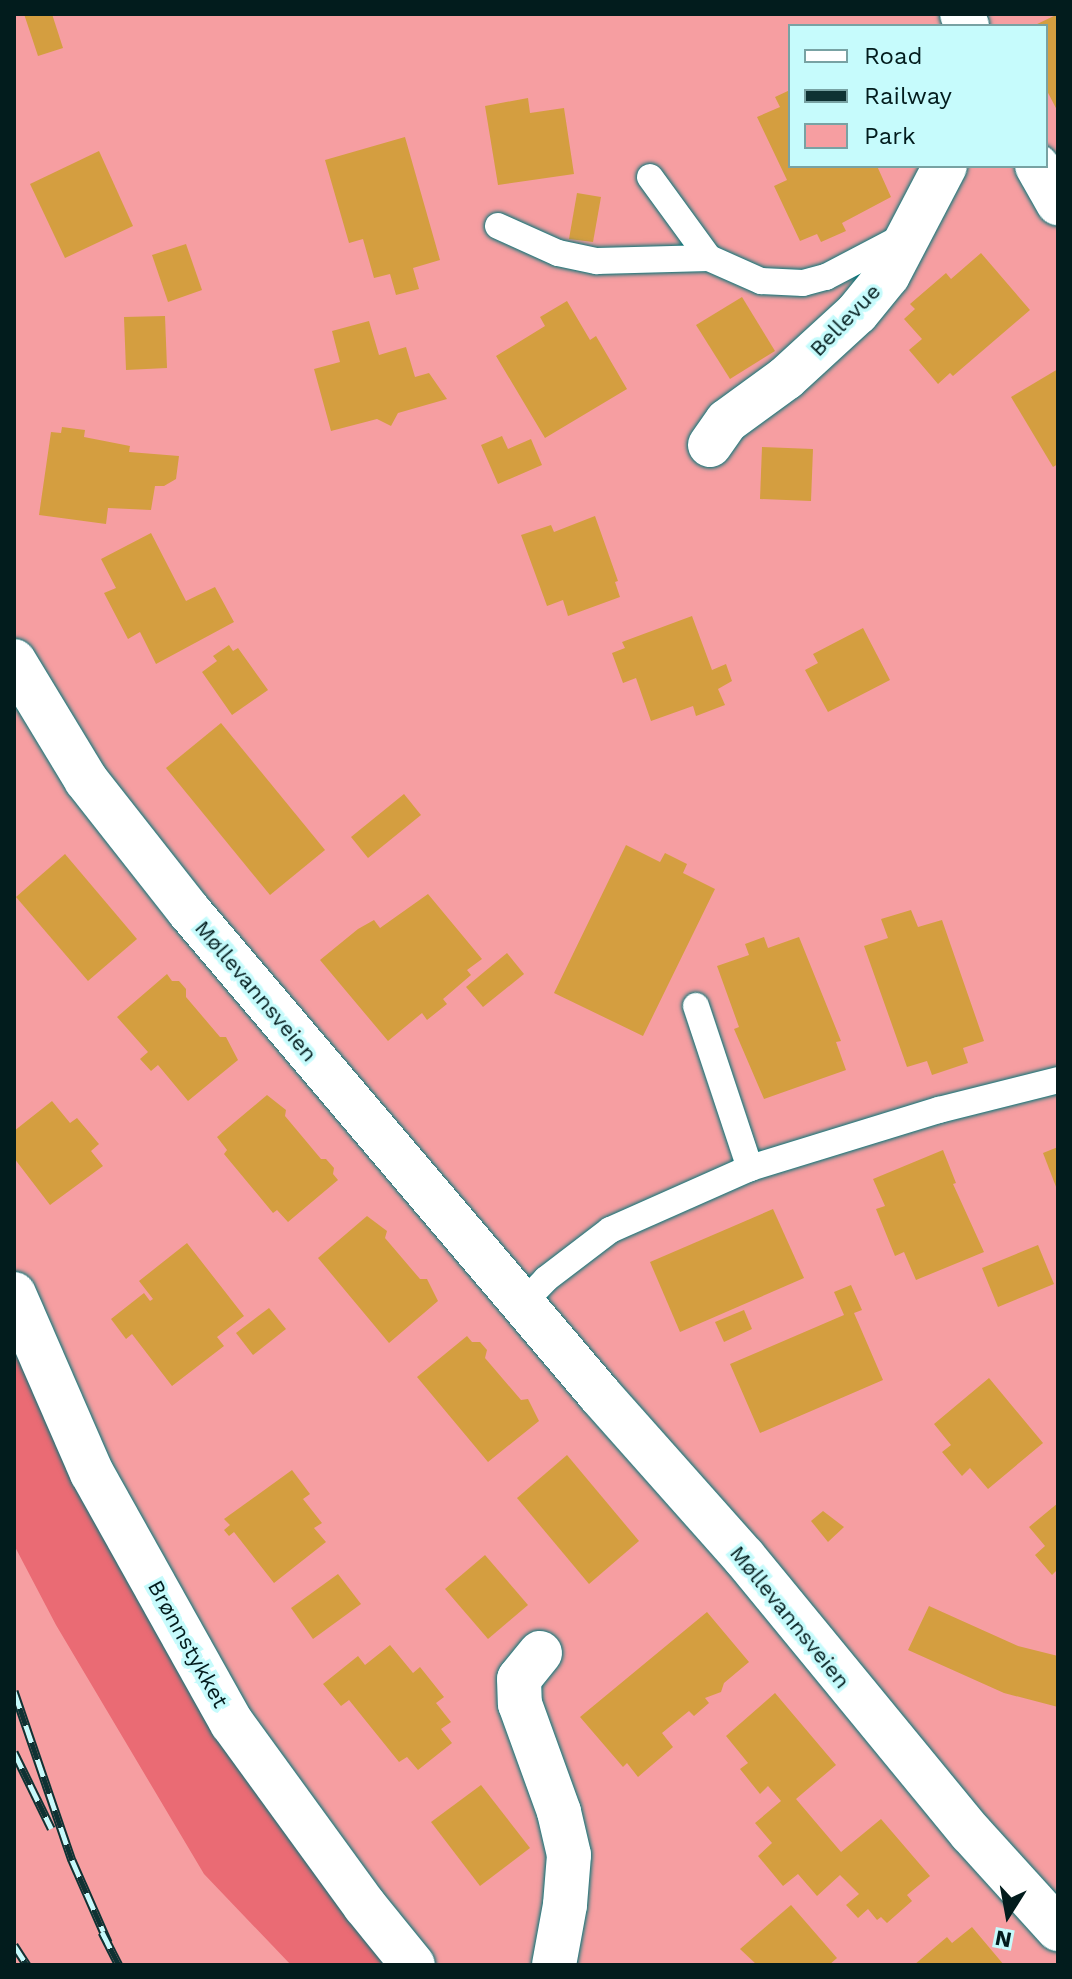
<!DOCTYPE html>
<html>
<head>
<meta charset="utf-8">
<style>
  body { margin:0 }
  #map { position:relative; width:1072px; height:1979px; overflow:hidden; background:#6de4e7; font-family:"Work Sans",sans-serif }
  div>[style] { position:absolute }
  .green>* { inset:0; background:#f69ea1 }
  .forest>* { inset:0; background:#ea6b74 }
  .building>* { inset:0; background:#d49e40 }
  .roads { filter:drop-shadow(0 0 2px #007376) drop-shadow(0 0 2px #007376) }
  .lane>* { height:26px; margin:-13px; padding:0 13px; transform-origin:13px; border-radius:13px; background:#fff }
  .street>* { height:44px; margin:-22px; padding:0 22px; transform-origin:22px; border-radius:22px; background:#fff }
  .secondary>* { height:44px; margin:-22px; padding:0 22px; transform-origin:22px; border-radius:22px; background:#fff }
  .rail>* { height:9px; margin-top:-4.5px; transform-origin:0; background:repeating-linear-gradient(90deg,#c6fbfc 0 18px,#0e3233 0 36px); box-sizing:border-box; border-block:2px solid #0e3233 }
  span { translate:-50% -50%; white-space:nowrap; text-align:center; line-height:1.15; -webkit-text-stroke:7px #c6fbfc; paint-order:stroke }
  .street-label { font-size:22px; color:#021c1d }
  .frame { position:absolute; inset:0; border:16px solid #021c1d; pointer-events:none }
  .legend { position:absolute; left:788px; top:24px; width:260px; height:144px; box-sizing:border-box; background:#c6fbfc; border:2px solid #78a2a3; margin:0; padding:10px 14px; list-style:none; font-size:24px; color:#021c1d }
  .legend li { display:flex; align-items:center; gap:16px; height:40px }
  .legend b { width:40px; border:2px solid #78a2a3 }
  .north { position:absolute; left:968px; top:1875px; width:80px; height:80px; -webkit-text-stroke:6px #c6fbfc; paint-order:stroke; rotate:191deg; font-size:22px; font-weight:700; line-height:32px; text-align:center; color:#021c1d }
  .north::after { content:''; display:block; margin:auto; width:28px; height:36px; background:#021c1d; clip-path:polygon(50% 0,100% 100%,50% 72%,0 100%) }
</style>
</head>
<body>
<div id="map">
  <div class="green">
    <div style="clip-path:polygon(evenodd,14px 14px,1058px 14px,1058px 1965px,14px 1965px,14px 14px,790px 26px,1046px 26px,1046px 166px,790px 166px,790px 26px)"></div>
  </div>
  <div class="forest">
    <div style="clip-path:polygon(14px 1308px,138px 1537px,408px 1965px,291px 1965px,204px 1874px,56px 1625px,14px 1545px)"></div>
  </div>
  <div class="building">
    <div style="clip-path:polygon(24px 14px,52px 14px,63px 48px,38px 56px)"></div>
    <div style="clip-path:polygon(1058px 14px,1058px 112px,1046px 89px,1046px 26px,1033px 26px)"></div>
    <div style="clip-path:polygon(790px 90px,790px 166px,877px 166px,891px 197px,842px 223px,846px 231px,821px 242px,817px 234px,800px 241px,774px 186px,787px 180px,757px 117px,780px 107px,775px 97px)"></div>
    <div style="clip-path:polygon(528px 98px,530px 113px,564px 108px,574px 174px,498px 185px,485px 106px)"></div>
    <div style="clip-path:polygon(405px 137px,440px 260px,413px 268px,419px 289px,396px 295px,390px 274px,374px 278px,363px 239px,349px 243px,325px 160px)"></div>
    <div style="clip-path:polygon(99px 151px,133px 226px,65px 258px,30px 184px)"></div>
    <div style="clip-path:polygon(577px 193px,601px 197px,593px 242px,569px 239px)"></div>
    <div style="clip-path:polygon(186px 244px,202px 290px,168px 302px,152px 255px)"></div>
    <div style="clip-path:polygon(981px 253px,1030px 310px,953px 376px,950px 373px,938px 384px,909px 350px,922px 339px,904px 319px,915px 309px,910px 304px,946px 273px,951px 279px)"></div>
    <div style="clip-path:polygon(742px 297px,775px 351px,730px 379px,696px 325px)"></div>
    <div style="clip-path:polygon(567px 301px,590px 340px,596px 336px,627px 389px,545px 438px,496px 356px,545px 326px,540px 317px)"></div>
    <div style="clip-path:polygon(165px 316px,167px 368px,126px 370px,124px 317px)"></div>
    <div style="clip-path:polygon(369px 321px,379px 355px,406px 347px,415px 377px,429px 373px,447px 399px,398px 413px,391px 426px,377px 419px,331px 431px,314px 369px,340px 362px,332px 331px)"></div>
    <div style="clip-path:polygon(1058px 369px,1058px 464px,1053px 467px,1011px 397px)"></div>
    <div style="clip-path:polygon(62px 427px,85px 430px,84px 437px,130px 446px,129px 452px,179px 456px,176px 479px,164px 486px,155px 486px,151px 510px,108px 508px,106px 524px,39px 515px,51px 432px,61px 433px)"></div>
    <div style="clip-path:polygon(502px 436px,508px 449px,531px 439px,542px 465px,498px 484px,481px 445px)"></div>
    <div style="clip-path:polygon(762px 447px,813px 449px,811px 501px,760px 499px)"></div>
    <div style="clip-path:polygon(595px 516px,618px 581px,615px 582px,620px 597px,568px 616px,563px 600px,547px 606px,521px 535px,551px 525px,554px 532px)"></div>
    <div style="clip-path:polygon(151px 533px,186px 601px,215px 587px,234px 622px,156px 664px,140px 632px,128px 639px,104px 593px,116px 588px,101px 559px)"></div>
    <div style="clip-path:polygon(692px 616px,712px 670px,726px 664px,732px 681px,718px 689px,725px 705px,696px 716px,693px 706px,651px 721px,636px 678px,623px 683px,612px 653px,625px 648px,622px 642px)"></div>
    <div style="clip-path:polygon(863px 628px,890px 680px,828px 712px,805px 670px,818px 663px,813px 654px)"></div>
    <div style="clip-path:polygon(229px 645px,233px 651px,238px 648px,268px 690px,232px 715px,202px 672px,217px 661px,213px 656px)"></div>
    <div style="clip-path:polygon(221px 723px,325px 850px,270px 895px,166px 768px)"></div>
    <div style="clip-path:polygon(404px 794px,421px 815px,368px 858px,351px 837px)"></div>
    <div style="clip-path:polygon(626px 845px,660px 862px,665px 853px,687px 864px,683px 873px,715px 889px,643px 1036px,554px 993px)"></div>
    <div style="clip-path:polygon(65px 854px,137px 939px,88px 981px,16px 897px)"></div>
    <div style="clip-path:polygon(428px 894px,482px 959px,467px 970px,471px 975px,443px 999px,447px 1004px,427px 1020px,422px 1013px,388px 1041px,320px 960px,358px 929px,374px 920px,380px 928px)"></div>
    <div style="clip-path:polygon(911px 910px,918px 927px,942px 920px,984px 1041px,963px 1048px,968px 1063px,932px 1075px,927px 1061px,907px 1067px,864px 946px,888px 938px,881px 919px)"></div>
    <div style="clip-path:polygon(764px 937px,768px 948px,799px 937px,841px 1041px,836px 1042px,846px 1070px,764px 1099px,734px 1029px,739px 1027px,717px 966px,749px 955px,745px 944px)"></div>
    <div style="clip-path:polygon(507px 953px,524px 974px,483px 1007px,466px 987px)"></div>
    <div style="clip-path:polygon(167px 974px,172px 981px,179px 981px,186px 989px,186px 997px,220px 1037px,226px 1037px,238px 1060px,188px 1101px,158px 1065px,151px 1071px,140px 1059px,148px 1052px,117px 1017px)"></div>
    <div style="clip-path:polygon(267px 1095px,286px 1110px,285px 1116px,321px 1159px,326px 1159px,334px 1168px,333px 1174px,338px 1180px,288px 1222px,277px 1210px,273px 1213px,224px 1154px,227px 1150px,217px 1137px)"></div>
    <div style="clip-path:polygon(52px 1101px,70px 1123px,77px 1118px,99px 1144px,91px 1151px,103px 1166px,50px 1205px,14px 1158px,14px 1131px)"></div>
    <div style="clip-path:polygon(1058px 1147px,1058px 1192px,1043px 1153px)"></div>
    <div style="clip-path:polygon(943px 1150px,956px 1183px,953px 1184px,984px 1252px,916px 1280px,904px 1252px,895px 1256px,876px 1209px,885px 1206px,873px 1179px)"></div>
    <div style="clip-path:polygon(773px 1209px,804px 1278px,680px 1332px,650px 1262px)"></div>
    <div style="clip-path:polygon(367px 1216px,387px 1231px,385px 1238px,420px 1279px,427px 1279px,438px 1301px,389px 1343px,318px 1258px)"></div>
    <div style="clip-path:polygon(187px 1243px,244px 1316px,217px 1337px,224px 1346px,172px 1386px,132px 1334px,126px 1339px,111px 1319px,144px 1293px,150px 1301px,153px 1299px,139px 1281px)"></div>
    <div style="clip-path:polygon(1038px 1245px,1054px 1284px,998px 1307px,982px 1268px)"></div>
    <div style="clip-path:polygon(851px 1285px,862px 1310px,854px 1313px,883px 1380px,760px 1433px,730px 1364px,844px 1315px,834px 1292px)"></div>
    <div style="clip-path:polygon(269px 1308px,286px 1329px,253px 1355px,236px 1333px)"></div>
    <div style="clip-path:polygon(744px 1310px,752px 1329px,724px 1342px,715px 1322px)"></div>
    <div style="clip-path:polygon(467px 1336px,472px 1342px,480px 1342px,487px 1350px,485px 1358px,521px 1400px,528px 1399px,539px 1421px,488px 1462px,417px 1377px)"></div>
    <div style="clip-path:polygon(989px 1378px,1043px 1443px,988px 1489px,970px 1468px,962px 1476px,942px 1452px,951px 1445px,934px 1424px)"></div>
    <div style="clip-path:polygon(567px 1455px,639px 1541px,589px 1584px,517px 1498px)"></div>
    <div style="clip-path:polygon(292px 1470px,310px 1494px,303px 1499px,322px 1523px,314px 1528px,326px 1542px,274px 1583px,234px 1532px,229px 1536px,224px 1530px,230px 1525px,224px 1519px)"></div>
    <div style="clip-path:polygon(1058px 1503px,1058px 1569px,1052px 1575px,1035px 1555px,1045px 1546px,1029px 1527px)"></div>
    <div style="clip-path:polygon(823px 1511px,844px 1527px,828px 1542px,811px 1521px)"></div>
    <div style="clip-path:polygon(485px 1555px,528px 1605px,488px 1639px,445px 1589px)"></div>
    <div style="clip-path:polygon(338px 1574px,361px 1604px,313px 1639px,291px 1608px)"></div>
    <div style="clip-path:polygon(929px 1606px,1018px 1646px,1058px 1656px,1058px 1707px,1004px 1693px,908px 1650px)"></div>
    <div style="clip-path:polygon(707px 1612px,749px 1662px,724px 1683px,721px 1692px,705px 1698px,709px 1703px,694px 1716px,689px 1711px,662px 1733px,673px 1747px,638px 1777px,627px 1763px,623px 1767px,580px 1717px)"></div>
    <div style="clip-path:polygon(390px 1645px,413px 1673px,420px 1667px,444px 1697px,436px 1703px,451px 1722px,441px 1729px,452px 1743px,418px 1770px,407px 1757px,399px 1762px,349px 1700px,341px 1706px,323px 1684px,358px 1656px,365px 1665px)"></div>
    <div style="clip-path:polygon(775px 1693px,836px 1765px,796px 1799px,841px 1852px,881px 1819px,930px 1876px,907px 1895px,912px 1901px,887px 1923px,881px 1917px,877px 1920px,868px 1909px,858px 1918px,846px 1905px,859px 1894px,840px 1875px,817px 1896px,798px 1874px,783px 1886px,758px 1856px,772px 1843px,755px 1823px,781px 1801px,768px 1786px,760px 1794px,740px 1769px,748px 1763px,726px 1736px)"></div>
    <div style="clip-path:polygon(481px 1785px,530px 1848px,480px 1886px,431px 1822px)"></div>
    <div style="clip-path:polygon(791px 1905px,837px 1958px,829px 1965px,757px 1965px,740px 1949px)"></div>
    <div style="clip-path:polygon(972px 1927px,1004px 1965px,914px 1965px,947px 1937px,952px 1943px)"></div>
  </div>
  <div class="roads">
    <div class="lane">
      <div style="left:650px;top:177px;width:100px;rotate:53.9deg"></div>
      <div style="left:709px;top:258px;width:57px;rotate:23.9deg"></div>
      <div style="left:761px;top:281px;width:42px;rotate:2.7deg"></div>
      <div style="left:803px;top:283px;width:24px;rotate:-15deg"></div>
      <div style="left:826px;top:277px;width:90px;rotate:-27.7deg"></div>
      <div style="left:498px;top:226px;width:66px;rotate:24.2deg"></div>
      <div style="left:558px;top:253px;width:40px;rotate:12deg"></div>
      <div style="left:597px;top:261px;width:112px;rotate:-1.5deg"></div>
      <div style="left:696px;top:1006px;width:171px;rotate:71.6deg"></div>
      <div style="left:524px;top:1302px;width:32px;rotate:-46deg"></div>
      <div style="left:546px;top:1279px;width:81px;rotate:-37.4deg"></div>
      <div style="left:610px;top:1230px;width:153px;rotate:-23.9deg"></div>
      <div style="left:750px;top:1168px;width:198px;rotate:-17.1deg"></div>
      <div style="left:939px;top:1110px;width:123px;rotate:-14.1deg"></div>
    </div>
    <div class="street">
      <div style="left:962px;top:14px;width:13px;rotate:67deg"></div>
      <div style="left:1037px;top:166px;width:43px;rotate:60.4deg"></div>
      <div style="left:710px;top:445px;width:29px;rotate:-55deg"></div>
      <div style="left:727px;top:421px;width:73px;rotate:-36.1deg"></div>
      <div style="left:786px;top:378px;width:96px;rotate:-42.5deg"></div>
      <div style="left:857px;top:313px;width:49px;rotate:-50.8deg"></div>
      <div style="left:888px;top:275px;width:123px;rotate:-62.4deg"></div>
      <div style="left:14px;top:1294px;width:195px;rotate:66.5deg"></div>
      <div style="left:92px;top:1473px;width:287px;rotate:60.8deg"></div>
      <div style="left:232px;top:1723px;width:226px;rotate:54deg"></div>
      <div style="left:365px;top:1906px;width:76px;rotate:50.9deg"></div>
      <div style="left:540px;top:1653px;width:33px;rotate:129deg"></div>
      <div style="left:519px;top:1679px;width:25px;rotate:88deg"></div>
      <div style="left:520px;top:1704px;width:115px;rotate:70.1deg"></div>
      <div style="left:559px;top:1812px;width:44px;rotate:76.9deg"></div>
      <div style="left:569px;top:1855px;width:50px;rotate:94.6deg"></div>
      <div style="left:565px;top:1905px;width:61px;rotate:100.4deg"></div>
    </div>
    <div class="secondary">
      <div style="left:14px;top:661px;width:139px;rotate:58.8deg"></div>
      <div style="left:86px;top:780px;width:167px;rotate:51.8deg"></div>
      <div style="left:189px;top:911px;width:635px;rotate:49.66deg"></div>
      <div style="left:600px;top:1395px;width:217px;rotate:48.4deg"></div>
      <div style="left:744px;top:1557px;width:357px;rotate:50.6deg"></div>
      <div style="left:971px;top:1833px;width:130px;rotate:47.8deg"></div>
    </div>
  </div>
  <div class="rail">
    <div style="left:14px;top:1691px;width:179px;rotate:71.1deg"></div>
    <div style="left:72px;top:1860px;width:90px;rotate:66.3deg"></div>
    <div style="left:14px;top:1752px;width:85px;rotate:64deg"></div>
    <div style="left:102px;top:1932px;width:37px;rotate:63deg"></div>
    <div style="left:14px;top:1945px;width:24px;rotate:57deg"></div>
  </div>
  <div class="street-label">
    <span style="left:845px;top:320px;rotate:-46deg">Bellevue</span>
    <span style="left:256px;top:991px;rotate:50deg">Møllevannsveien</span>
    <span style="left:790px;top:1617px;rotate:51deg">Møllevannsveien</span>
    <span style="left:188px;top:1644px;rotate:61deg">Brønnstykket</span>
  </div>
  <div class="frame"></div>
  <ul class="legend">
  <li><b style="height:10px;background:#fff"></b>Road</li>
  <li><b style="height:10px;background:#0e3233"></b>Railway</li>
  <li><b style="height:22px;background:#f69ea1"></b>Park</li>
  </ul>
  <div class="north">N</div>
</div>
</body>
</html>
